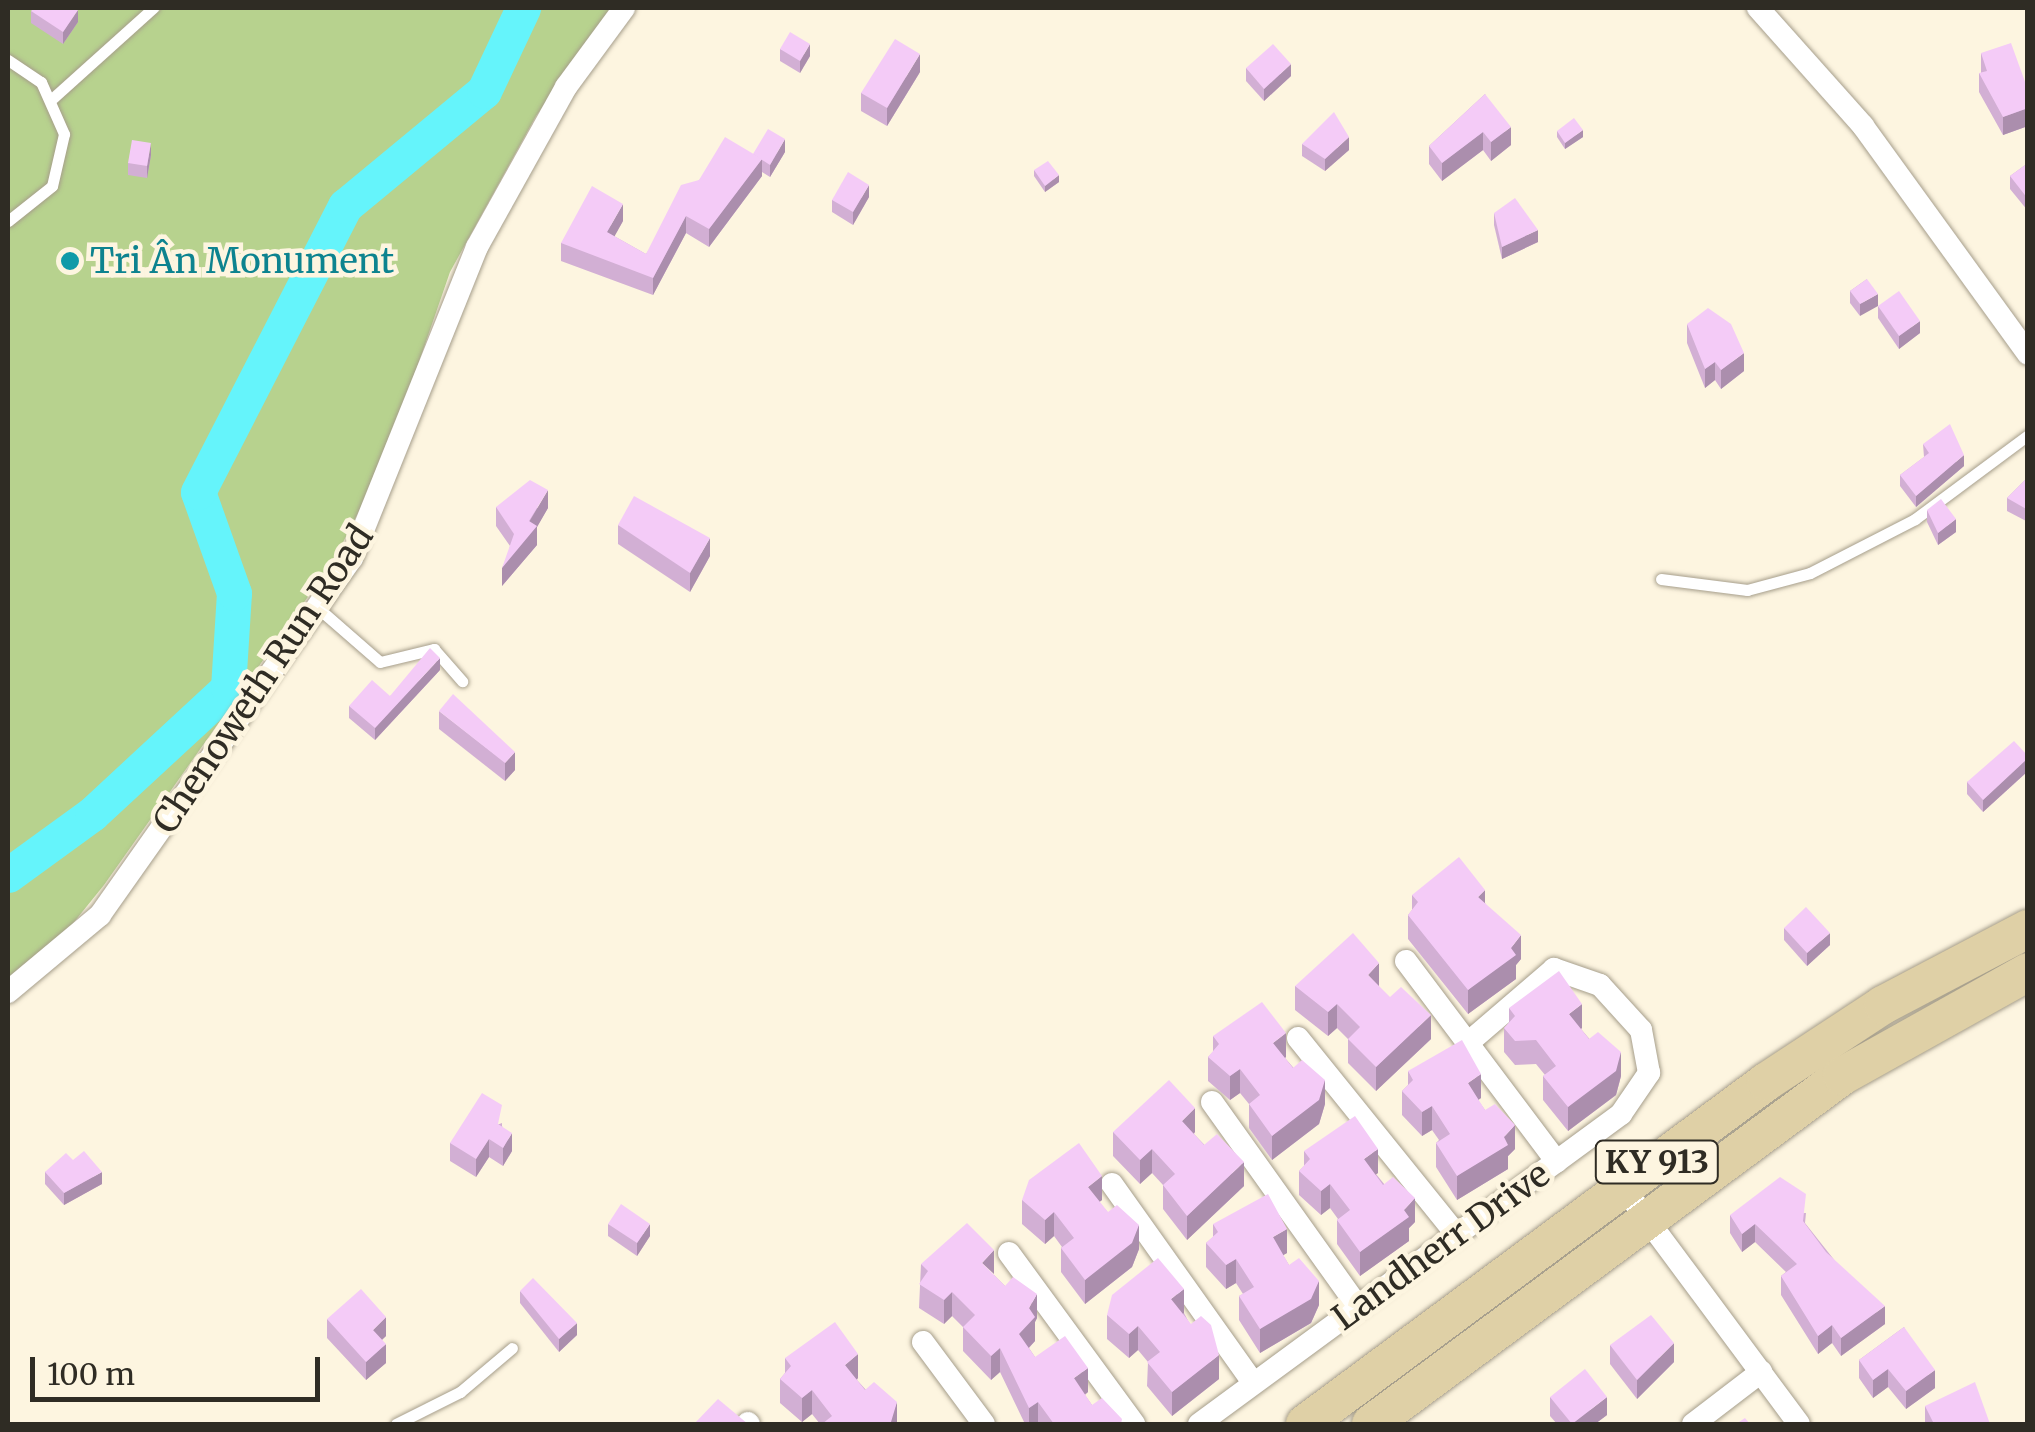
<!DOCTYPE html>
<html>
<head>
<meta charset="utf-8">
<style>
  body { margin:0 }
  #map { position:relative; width:2035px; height:1432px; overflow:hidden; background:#fdf5e0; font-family:Merriweather,serif }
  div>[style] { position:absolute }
  .green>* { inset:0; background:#b7d28e }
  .river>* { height:35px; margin:-17.5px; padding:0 17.5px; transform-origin:17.5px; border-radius:17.5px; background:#65f4fb }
  .roads { filter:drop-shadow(0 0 2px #a69e8b) drop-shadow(0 0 2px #a69e8b) }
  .lane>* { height:11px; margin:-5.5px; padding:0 5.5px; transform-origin:5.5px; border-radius:5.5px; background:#fff }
  .street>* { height:22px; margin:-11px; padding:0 11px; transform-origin:11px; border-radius:11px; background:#fff }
  .primary>* { height:38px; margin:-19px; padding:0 19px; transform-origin:19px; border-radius:19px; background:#dfd0a6 }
  .wall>* { inset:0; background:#d2afd4 }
  .shaded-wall>* { inset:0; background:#ab8ead }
  .building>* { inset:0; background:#f4cbf7 }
  .dots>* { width:28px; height:28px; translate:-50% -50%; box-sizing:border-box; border:5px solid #fdf5e0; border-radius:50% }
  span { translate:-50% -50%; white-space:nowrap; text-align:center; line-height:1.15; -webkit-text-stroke:9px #fdf5e0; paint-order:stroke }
  .shield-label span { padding:2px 8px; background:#fdf5e0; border:2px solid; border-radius:8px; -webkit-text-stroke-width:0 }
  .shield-label { font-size:32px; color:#2f2c24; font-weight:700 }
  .culture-label { font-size:35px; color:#0d838f }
  .left { translate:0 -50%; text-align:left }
  .street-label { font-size:35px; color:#2f2c24 }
  .frame { position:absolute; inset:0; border:10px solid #2f2c24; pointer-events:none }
  .scale { position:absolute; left:30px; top:1357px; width:290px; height:45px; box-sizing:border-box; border:5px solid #2f2c24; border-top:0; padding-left:12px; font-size:30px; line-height:35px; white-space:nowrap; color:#2f2c24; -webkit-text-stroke:8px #fdf5e0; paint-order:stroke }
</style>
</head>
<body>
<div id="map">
  <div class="green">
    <div style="clip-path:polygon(8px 8px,613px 8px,536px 116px,450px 272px,385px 460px,334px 560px,104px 885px,66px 932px,8px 979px)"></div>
  </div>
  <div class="river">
    <div style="left:8px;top:875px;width:104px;rotate:-36deg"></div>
    <div style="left:92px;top:814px;width:185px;rotate:-42.8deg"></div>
    <div style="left:228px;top:688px;width:95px;rotate:-86.4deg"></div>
    <div style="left:234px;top:593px;width:107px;rotate:-109.6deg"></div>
    <div style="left:198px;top:492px;width:322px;rotate:-62.8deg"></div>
    <div style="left:345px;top:206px;width:180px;rotate:-39.6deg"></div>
    <div style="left:484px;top:91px;width:92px;rotate:-64.8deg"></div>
  </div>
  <div class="roads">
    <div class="lane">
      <div style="left:8px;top:60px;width:40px;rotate:34deg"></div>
      <div style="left:41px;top:82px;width:57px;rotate:66.1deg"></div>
      <div style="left:64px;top:134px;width:53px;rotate:103deg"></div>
      <div style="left:52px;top:186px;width:56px;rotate:141.5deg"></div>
      <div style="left:53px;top:98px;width:135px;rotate:-42deg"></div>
      <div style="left:1661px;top:579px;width:87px;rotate:7.3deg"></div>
      <div style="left:1747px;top:590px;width:65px;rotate:-15.1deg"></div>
      <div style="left:1810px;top:573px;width:118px;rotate:-27.2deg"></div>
      <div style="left:1915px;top:519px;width:141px;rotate:-36.6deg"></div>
      <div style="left:318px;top:608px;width:82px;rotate:41.1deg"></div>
      <div style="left:380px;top:662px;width:56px;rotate:-13.5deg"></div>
      <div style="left:434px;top:649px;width:43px;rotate:48.8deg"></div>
      <div style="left:396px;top:1424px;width:72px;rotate:-26.6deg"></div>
      <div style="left:460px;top:1392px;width:68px;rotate:-40.2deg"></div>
    </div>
    <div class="street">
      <div style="left:1758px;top:8px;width:158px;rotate:48.3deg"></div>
      <div style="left:1863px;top:126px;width:281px;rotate:54.1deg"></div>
      <div style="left:1406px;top:961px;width:251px;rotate:53.1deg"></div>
      <div style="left:8px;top:992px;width:120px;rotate:-39.9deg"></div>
      <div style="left:100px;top:915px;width:437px;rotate:-54.8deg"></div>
      <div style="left:352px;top:558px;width:335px;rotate:-68.1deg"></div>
      <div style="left:477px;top:247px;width:183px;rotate:-60.9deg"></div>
      <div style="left:566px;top:87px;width:98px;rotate:-53.7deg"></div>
      <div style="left:1298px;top:1038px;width:253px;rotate:51.1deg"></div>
      <div style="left:1212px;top:1102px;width:252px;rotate:54.5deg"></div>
      <div style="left:1112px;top:1184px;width:242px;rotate:54.6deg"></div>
      <div style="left:1623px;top:1187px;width:295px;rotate:53.4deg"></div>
      <div style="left:1009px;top:1253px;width:212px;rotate:53.8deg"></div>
      <div style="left:923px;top:1342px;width:102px;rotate:53.4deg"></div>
      <div style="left:748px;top:1423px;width:1px;rotate:45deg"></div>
      <div style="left:1199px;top:1424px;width:524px;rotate:-36.3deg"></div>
      <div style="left:1621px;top:1114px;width:50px;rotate:-55.7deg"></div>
      <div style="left:1649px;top:1073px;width:44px;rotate:-100.5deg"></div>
      <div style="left:1641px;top:1030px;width:61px;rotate:-132.3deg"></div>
      <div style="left:1600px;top:985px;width:49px;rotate:-160.8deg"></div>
      <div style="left:1554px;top:969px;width:113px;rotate:139.3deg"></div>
      <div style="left:1693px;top:1424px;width:86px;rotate:-37.4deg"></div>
    </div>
    <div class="primary">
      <div style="left:1305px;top:1424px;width:574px;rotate:-36.57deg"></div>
      <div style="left:1766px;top:1082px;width:140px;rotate:-33.3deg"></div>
      <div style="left:1883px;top:1005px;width:164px;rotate:-27.7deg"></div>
      <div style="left:1371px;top:1424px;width:586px;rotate:-36.46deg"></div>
      <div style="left:1842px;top:1076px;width:213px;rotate:-29.2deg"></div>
    </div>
  </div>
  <div class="wall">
    <div style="clip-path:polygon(31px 11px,78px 22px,63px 44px,31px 23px)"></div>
    <div style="clip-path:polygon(780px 49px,810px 56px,800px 73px,780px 61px)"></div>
    <div style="clip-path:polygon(1981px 53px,2028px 90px,2028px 126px,2003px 135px,1979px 92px,1979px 73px,1981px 73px)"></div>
    <div style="clip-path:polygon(1246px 68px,1291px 76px,1264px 101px,1246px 81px)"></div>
    <div style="clip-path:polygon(920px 72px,887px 126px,861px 111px,861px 93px)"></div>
    <div style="clip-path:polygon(1485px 94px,1511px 145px,1491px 161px,1483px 150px,1442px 181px,1429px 164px,1429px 146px)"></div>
    <div style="clip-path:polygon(1557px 131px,1583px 137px,1565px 149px,1557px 137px)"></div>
    <div style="clip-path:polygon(1302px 144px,1349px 150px,1325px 171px,1302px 156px)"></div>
    <div style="clip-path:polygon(785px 152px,770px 177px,762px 172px,762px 176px,709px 247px,686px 233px,653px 295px,561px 261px,561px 243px,623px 221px,614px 236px,646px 254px,699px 180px,753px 154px)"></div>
    <div style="clip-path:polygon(151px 155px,147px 178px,128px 175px,128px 163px)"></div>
    <div style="clip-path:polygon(2028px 163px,2028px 211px,2010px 189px,2010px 176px)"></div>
    <div style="clip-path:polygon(1034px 170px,1059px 182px,1045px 192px,1034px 176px)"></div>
    <div style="clip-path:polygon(869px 197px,853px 225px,832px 212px,832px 200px)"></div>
    <div style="clip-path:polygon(1494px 213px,1538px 242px,1502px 259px,1494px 225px)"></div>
    <div style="clip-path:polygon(1867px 279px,1860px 316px,1850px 303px,1850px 291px)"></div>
    <div style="clip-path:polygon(1878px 306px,1920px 333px,1899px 349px,1878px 318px)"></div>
    <div style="clip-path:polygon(1687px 324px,1744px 371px,1721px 389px,1715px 380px,1705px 388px,1687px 343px)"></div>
    <div style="clip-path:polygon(1923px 444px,1964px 466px,1916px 507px,1900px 486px,1900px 475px,1924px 457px)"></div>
    <div style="clip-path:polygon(2028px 477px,2028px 522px,2007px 511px,2007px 498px)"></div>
    <div style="clip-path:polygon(496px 507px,548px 508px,537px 526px,537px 545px,502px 586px,510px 546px,496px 526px)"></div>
    <div style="clip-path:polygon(1927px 510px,1956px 532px,1938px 545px,1927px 522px)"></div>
    <div style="clip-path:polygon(618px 525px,710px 556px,690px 592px,618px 544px)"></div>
    <div style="clip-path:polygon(440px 670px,375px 740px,349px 718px,349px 706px,390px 696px)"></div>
    <div style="clip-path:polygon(439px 711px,515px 770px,505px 781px,439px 729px)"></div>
    <div style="clip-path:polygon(2028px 756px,2028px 771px,1983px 812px,1967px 794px,1967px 782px)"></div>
    <div style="clip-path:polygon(1412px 895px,1485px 903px,1521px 959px,1516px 965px,1516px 979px,1468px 1014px,1408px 939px,1408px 915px,1412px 910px)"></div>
    <div style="clip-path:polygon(1784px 928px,1830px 945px,1807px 966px,1784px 940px)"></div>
    <div style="clip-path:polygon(1295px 986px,1379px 987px,1431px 1039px,1376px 1091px,1348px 1063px,1348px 1039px,1337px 1028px,1328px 1036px,1295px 1010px)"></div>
    <div style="clip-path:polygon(1509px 1008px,1582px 1028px,1581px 1029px,1621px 1076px,1616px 1095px,1568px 1131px,1543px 1100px,1543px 1076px,1545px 1075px,1536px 1064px,1515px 1065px,1504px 1052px,1504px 1028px,1509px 1023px)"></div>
    <div style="clip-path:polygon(1213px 1036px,1286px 1057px,1285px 1058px,1325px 1104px,1319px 1124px,1272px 1160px,1249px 1128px,1249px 1104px,1240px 1093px,1230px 1100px,1208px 1081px,1208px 1057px,1213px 1052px)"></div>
    <div style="clip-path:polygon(1408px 1071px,1481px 1098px,1478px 1100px,1485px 1110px,1515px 1149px,1508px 1156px,1508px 1169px,1457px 1200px,1436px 1167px,1436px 1143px,1439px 1140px,1432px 1130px,1422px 1136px,1402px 1115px,1402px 1091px,1408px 1085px)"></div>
    <div style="clip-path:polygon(502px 1123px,502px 1126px,512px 1151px,503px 1166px,489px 1157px,476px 1177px,450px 1161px,450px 1143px)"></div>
    <div style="clip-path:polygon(1113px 1132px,1195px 1132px,1194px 1134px,1244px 1186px,1187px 1240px,1163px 1209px,1163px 1185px,1152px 1173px,1140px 1184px,1113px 1156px)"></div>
    <div style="clip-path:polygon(1304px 1151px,1378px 1173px,1376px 1174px,1415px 1222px,1409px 1228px,1409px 1241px,1360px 1276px,1337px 1244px,1337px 1220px,1338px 1219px,1330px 1208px,1321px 1215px,1299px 1195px,1299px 1171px,1304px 1166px)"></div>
    <div style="clip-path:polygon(73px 1160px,102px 1184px,64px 1205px,45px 1184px,45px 1172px)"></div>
    <div style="clip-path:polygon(1022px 1200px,1102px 1200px,1099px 1202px,1139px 1249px,1132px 1267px,1085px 1304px,1061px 1272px,1061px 1248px,1062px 1247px,1054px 1236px,1045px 1244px,1022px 1224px)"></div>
    <div style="clip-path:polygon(1806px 1213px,1805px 1223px,1885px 1324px,1841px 1356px,1832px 1343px,1818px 1354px,1781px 1295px,1781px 1276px,1786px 1272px,1755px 1242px,1742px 1252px,1730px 1233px,1730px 1215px)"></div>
    <div style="clip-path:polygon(608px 1224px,650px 1236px,637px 1256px,608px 1236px)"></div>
    <div style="clip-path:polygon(1213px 1224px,1287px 1253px,1283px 1255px,1289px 1265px,1319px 1305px,1311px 1323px,1260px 1353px,1239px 1320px,1239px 1296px,1243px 1294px,1236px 1283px,1226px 1289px,1206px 1267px,1206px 1243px,1213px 1237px)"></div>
    <div style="clip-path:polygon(921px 1264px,994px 1275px,1037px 1318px,1035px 1322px,1035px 1341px,1029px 1348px,1035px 1357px,1088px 1392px,1085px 1395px,1092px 1405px,1122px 1424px,1025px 1424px,1000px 1372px,991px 1380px,963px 1351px,963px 1327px,952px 1316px,944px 1324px,919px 1308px)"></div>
    <div style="clip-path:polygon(520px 1291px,577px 1335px,559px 1352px,520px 1303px)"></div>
    <div style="clip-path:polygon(1184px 1313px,1219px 1379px,1172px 1416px,1147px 1386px,1148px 1362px,1138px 1350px,1129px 1358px,1107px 1339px,1107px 1315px)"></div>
    <div style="clip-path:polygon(327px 1319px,386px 1336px,382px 1340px,386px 1363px,366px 1380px,327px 1338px)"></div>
    <div style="clip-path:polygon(1904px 1327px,1935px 1388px,1906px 1409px,1888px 1387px,1873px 1398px,1859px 1378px,1859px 1360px)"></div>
    <div style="clip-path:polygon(1610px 1345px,1674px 1362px,1637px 1399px,1610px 1364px)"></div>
    <div style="clip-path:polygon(785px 1358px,858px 1378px,857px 1380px,897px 1424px,820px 1424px,812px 1414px,802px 1422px,780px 1403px,780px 1379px,785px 1373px)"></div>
    <div style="clip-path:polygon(1550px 1397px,1607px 1415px,1595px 1424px,1557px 1424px,1550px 1416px)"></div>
    <div style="clip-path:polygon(1925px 1406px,1990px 1424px,1925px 1424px)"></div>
  </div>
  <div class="shaded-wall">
    <div style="clip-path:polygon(78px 10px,78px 22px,63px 44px,63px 32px)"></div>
    <div style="clip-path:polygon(810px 44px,810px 56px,800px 73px,800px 61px)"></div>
    <div style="clip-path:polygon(920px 54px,920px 72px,887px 126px,887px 108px)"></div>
    <div style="clip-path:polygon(1291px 64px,1291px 76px,1264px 101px,1264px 89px)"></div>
    <div style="clip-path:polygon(2028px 108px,2028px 126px,2003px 135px,2003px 117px)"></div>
    <div style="clip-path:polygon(1511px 127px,1511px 145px,1491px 161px,1491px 142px)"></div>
    <div style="clip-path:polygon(1583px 130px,1583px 137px,1565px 149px,1565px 143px)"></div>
    <div style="clip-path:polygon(1483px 132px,1483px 150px,1442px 181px,1442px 163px)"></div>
    <div style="clip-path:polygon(1349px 137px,1349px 150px,1325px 171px,1325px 159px)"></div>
    <div style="clip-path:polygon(785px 139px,785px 152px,770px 177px,770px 165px)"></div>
    <div style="clip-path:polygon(151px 143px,151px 155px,147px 178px,147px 166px)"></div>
    <div style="clip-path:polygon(762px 159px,762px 176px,709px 247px,709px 229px)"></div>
    <div style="clip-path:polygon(1059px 175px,1059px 182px,1045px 192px,1045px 186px)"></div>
    <div style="clip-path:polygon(869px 185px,869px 197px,853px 225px,853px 212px)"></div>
    <div style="clip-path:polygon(623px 204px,623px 221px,607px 250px,607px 232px)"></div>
    <div style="clip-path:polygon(686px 216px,686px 233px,653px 295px,653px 278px)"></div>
    <div style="clip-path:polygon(1538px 230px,1538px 242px,1502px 259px,1502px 247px)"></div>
    <div style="clip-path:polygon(1878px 294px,1878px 306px,1860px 316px,1860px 304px)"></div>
    <div style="clip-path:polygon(1920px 321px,1920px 333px,1899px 349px,1899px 336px)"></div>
    <div style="clip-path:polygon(1744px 353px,1744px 371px,1721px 389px,1721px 370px)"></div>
    <div style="clip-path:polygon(1715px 362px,1715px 380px,1705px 388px,1705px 369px)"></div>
    <div style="clip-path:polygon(1964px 455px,1964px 466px,1916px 507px,1916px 496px)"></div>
    <div style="clip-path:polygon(548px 490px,548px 508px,536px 529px,537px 526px,537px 545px,502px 586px,502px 568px)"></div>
    <div style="clip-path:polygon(1956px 519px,1956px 532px,1938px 545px,1938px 533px)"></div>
    <div style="clip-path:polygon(710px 538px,710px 556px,690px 592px,690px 573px)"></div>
    <div style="clip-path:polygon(440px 658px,440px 670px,375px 740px,375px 728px)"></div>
    <div style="clip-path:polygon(515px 752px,515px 770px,505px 781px,505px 763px)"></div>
    <div style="clip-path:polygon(2028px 758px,2028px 771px,1983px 812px,1983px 800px)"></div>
    <div style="clip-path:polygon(1485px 890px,1485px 914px,1478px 897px)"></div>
    <div style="clip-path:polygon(1830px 933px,1830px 945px,1807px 966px,1807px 953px)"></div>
    <div style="clip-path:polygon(1521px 935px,1521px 959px,1516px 965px,1516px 979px,1468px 1014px,1468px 990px,1511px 948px)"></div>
    <div style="clip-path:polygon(1379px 963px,1379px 987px,1368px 975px)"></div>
    <div style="clip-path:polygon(1337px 1004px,1337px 1028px,1328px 1036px,1328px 1012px)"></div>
    <div style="clip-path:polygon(1582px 1004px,1582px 1028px,1569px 1038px,1569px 1014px)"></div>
    <div style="clip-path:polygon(1431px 1015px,1431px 1039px,1376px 1091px,1376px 1067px)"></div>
    <div style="clip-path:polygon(1286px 1033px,1286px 1057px,1273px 1067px,1273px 1043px)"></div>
    <div style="clip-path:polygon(1621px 1052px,1621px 1076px,1616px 1095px,1568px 1131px,1568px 1107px)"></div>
    <div style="clip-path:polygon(1240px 1069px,1240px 1093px,1230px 1100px,1230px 1076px)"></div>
    <div style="clip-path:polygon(1481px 1074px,1481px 1098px,1468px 1107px,1468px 1083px)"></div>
    <div style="clip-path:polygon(1325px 1080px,1325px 1104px,1319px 1124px,1272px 1160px,1272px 1136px)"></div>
    <div style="clip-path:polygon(1432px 1106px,1432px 1130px,1422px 1136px,1422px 1112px)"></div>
    <div style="clip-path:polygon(1195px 1108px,1195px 1132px,1182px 1145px,1182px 1121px)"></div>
    <div style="clip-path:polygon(1515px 1125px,1515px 1149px,1508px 1156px,1508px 1169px,1457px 1200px,1457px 1176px,1504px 1137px)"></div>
    <div style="clip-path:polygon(512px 1133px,512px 1151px,503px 1166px,503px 1148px)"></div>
    <div style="clip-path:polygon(489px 1139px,489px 1157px,476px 1177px,476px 1159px)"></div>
    <div style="clip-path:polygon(1152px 1149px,1152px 1173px,1140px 1184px,1140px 1160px)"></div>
    <div style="clip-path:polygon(1378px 1149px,1378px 1173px,1364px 1183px,1364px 1159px)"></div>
    <div style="clip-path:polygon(1244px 1162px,1244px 1186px,1187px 1240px,1187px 1216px)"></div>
    <div style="clip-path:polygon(102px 1172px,102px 1184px,64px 1205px,64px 1193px)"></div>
    <div style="clip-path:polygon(1102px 1176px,1102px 1200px,1088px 1211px,1088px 1187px)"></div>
    <div style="clip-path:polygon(1330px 1184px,1330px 1208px,1321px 1215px,1321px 1191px)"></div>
    <div style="clip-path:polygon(1415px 1198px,1415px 1222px,1409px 1228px,1409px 1241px,1360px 1276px,1360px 1252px,1404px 1210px)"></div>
    <div style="clip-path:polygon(1054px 1212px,1054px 1236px,1045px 1244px,1045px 1220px)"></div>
    <div style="clip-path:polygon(650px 1224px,650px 1236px,637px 1256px,637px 1243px)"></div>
    <div style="clip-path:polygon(1755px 1224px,1755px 1242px,1742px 1252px,1742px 1234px)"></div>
    <div style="clip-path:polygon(1139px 1225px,1139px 1249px,1132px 1267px,1085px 1304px,1085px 1280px)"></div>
    <div style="clip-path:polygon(1287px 1229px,1287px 1253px,1273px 1261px,1273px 1237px)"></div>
    <div style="clip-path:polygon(994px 1250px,994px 1274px,982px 1263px)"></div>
    <div style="clip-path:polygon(1236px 1259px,1236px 1283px,1226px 1289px,1226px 1265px)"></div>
    <div style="clip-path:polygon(1319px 1281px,1319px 1305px,1311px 1323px,1260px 1353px,1260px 1329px)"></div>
    <div style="clip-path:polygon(1184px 1289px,1184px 1313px,1171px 1323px,1171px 1299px)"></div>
    <div style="clip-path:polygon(952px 1292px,952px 1316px,944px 1324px,944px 1300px)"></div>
    <div style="clip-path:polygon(1037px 1294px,1037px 1318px,1035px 1322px,1035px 1341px,1019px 1358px,1019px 1334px,1029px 1308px)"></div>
    <div style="clip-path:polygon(1885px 1306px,1885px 1324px,1841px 1356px,1841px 1338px)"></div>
    <div style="clip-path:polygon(386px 1317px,386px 1336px,373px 1348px,373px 1330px)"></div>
    <div style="clip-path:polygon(577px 1323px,577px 1335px,559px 1352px,559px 1339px)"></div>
    <div style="clip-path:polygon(1832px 1325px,1832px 1343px,1818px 1354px,1818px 1336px)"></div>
    <div style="clip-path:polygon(1138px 1326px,1138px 1350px,1129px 1358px,1129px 1334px)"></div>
    <div style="clip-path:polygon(1674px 1343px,1674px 1362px,1637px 1399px,1637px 1380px)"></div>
    <div style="clip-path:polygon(386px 1344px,386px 1363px,366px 1380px,366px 1362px)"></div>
    <div style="clip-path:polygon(1000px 1348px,1000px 1372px,991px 1380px,991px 1356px)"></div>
    <div style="clip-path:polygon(858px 1354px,858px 1378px,845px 1389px,845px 1365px)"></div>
    <div style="clip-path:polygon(1219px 1355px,1219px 1379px,1172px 1416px,1172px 1392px)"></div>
    <div style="clip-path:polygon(1088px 1368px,1088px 1392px,1074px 1402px,1074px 1378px)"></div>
    <div style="clip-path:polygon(1888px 1369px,1888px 1387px,1873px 1398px,1873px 1380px)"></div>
    <div style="clip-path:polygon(1935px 1370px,1935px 1388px,1906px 1409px,1906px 1391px)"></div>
    <div style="clip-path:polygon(812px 1390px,812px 1414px,802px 1422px,802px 1398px)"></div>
    <div style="clip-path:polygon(1607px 1397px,1607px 1415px,1595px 1424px,1572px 1424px)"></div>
    <div style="clip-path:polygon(897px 1402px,897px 1424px,888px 1424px)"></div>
    <div style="clip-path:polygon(1038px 1402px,1038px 1424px,1029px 1424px,1029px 1408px)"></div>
  </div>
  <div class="building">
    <div style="clip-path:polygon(34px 8px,74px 8px,78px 10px,63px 32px,31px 11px)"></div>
    <div style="clip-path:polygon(790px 32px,810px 44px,800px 61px,780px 49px)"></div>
    <div style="clip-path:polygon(895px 39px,920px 54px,887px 108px,861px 93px)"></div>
    <div style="clip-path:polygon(2011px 43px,2028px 90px,2028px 108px,2003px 117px,1979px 73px,1987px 71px,1981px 53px)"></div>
    <div style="clip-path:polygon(1273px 44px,1291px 64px,1264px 89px,1246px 68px)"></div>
    <div style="clip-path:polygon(1485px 94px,1511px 127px,1491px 142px,1483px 132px,1442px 163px,1429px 146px)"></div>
    <div style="clip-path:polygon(1334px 112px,1349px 137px,1325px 159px,1302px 144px)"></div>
    <div style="clip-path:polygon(1574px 118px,1583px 130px,1565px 143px,1557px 131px)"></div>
    <div style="clip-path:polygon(768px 129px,785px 139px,770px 165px,753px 154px)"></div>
    <div style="clip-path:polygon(725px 137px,762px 159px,709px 229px,686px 216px,653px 278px,561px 243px,592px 186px,623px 204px,607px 232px,646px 254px,681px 185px,699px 180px)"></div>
    <div style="clip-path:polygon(132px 140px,151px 143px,147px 166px,128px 163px)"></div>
    <div style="clip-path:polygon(1048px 161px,1059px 175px,1045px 186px,1034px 170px)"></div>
    <div style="clip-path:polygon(2028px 163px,2028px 199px,2010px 176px)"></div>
    <div style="clip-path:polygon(848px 172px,869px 185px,853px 212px,832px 200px)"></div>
    <div style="clip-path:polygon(1515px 198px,1538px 230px,1502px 247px,1494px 213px)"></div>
    <div style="clip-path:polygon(1867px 279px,1878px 294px,1860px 304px,1850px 291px)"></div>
    <div style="clip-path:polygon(1899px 291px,1920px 321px,1899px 336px,1878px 306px)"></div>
    <div style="clip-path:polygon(1708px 308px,1731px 324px,1744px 353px,1721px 370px,1715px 362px,1705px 369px,1687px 324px)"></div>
    <div style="clip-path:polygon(1950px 424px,1964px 455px,1916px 496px,1900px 475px,1929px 453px,1923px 444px)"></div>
    <div style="clip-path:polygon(2028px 477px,2028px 510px,2007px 498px)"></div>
    <div style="clip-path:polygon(530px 480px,548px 490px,529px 521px,537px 526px,502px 568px,514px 534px,496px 507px)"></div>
    <div style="clip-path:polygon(634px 496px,710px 538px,690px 573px,618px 525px)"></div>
    <div style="clip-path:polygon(1941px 499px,1956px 519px,1938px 533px,1927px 510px)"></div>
    <div style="clip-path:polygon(430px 648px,440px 658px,375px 728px,349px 706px,372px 680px,390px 696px)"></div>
    <div style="clip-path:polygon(453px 694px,515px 752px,505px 763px,439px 711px)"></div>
    <div style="clip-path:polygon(2014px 741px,2028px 756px,2028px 758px,1983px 800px,1967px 782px)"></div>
    <div style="clip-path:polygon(1459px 857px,1485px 890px,1478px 897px,1521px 935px,1511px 948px,1516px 955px,1468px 990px,1408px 915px,1418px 902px,1412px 895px)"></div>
    <div style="clip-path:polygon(1806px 907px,1830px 933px,1807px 953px,1784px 928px)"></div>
    <div style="clip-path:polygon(1353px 933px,1379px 963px,1368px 975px,1390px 997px,1401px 987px,1431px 1015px,1376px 1067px,1348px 1039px,1360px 1027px,1337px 1004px,1328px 1012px,1295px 986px)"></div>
    <div style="clip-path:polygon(1559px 971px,1582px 1004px,1569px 1014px,1589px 1039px,1598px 1032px,1621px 1052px,1616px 1071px,1568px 1107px,1543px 1076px,1556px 1066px,1536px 1040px,1515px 1041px,1504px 1028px,1515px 1016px,1509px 1008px)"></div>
    <div style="clip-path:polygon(1262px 1002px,1286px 1033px,1273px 1043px,1293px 1068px,1302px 1060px,1325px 1080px,1319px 1100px,1272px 1136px,1249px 1104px,1260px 1095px,1240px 1069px,1230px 1076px,1208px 1057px,1219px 1044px,1213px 1036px)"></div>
    <div style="clip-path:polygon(1462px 1040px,1481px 1074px,1468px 1083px,1485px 1110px,1495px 1104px,1515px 1125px,1504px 1137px,1508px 1145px,1457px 1176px,1436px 1143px,1450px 1134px,1432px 1106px,1422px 1112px,1402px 1091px,1413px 1080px,1408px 1071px)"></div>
    <div style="clip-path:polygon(1169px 1080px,1195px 1108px,1182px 1121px,1204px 1145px,1217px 1134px,1244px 1162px,1187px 1216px,1163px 1185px,1175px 1174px,1152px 1149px,1140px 1160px,1113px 1132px)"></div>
    <div style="clip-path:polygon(482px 1093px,502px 1105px,498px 1124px,512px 1133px,503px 1148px,489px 1139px,476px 1159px,450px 1143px)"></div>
    <div style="clip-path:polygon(1355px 1116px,1378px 1149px,1364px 1159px,1383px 1185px,1393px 1177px,1415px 1198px,1404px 1210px,1409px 1217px,1360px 1252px,1337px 1220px,1350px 1210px,1330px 1184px,1321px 1191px,1299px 1171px,1310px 1159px,1304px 1151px)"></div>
    <div style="clip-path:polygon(1079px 1143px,1102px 1176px,1088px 1187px,1108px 1212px,1117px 1205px,1139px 1225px,1132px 1243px,1085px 1280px,1061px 1248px,1074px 1238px,1054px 1212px,1045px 1220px,1022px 1200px,1029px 1180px)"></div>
    <div style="clip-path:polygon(84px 1151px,102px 1172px,64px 1193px,45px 1172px,66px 1153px,73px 1160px)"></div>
    <div style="clip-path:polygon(1780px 1177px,1806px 1194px,1803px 1221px,1826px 1252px,1885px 1306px,1841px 1338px,1832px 1325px,1818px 1336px,1781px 1276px,1797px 1264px,1755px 1224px,1742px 1234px,1730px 1215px)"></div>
    <div style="clip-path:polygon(1268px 1194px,1287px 1229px,1273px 1237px,1289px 1265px,1299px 1258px,1319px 1281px,1311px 1299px,1260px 1329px,1239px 1296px,1254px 1287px,1236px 1259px,1226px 1265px,1206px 1243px,1218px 1232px,1213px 1224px)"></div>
    <div style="clip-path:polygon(621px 1204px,650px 1224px,637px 1243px,608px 1224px)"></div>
    <div style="clip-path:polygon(967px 1223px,994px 1250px,982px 1263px,1005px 1286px,1013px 1277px,1037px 1294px,1029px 1308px,1035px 1317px,1019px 1334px,1035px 1357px,1065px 1336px,1088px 1368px,1074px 1378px,1092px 1405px,1102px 1398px,1122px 1419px,1121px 1424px,1054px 1424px,1038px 1402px,1029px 1408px,1000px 1348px,991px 1356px,963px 1327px,975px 1315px,952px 1292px,944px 1300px,919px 1284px,928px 1271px,921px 1264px)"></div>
    <div style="clip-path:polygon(1158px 1258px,1184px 1289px,1171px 1299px,1191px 1324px,1201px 1316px,1211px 1325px,1219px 1355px,1172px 1392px,1147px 1362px,1160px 1352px,1138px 1326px,1129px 1334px,1107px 1315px,1112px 1295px)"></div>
    <div style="clip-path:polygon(533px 1278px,577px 1323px,559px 1339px,520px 1291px)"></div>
    <div style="clip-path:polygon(361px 1289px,386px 1317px,373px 1330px,386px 1344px,366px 1362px,327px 1319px)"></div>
    <div style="clip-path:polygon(1651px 1315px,1674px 1343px,1637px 1380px,1610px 1345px)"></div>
    <div style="clip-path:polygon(835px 1322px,858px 1354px,845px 1365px,865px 1390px,874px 1382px,897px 1402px,891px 1422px,888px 1424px,822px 1424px,832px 1416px,812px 1390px,802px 1398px,780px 1379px,791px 1366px,785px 1358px)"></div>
    <div style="clip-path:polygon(1904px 1327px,1935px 1370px,1906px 1391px,1888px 1369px,1873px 1380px,1859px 1360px)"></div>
    <div style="clip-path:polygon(1585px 1369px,1607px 1397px,1572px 1424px,1550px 1397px)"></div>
    <div style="clip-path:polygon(1975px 1382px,1990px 1424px,1934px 1424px,1925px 1406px)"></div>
    <div style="clip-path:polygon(718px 1399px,748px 1424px,694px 1424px)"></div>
    <div style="clip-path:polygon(1745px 1418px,1750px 1424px,1736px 1424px)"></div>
  </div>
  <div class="dots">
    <div style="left:70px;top:261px;background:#0f9aa8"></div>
  </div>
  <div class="shield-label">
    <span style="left:1657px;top:1162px">KY 913</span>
  </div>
  <div class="culture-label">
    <span class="left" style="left:90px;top:261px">Tri Ân Monument</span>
  </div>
  <div class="street-label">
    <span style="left:263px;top:679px;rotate:-56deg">Chenoweth Run Road</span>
    <span style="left:1441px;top:1246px;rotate:-36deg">Landherr Drive</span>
  </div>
  <div class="frame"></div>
  <div class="scale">100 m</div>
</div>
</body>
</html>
